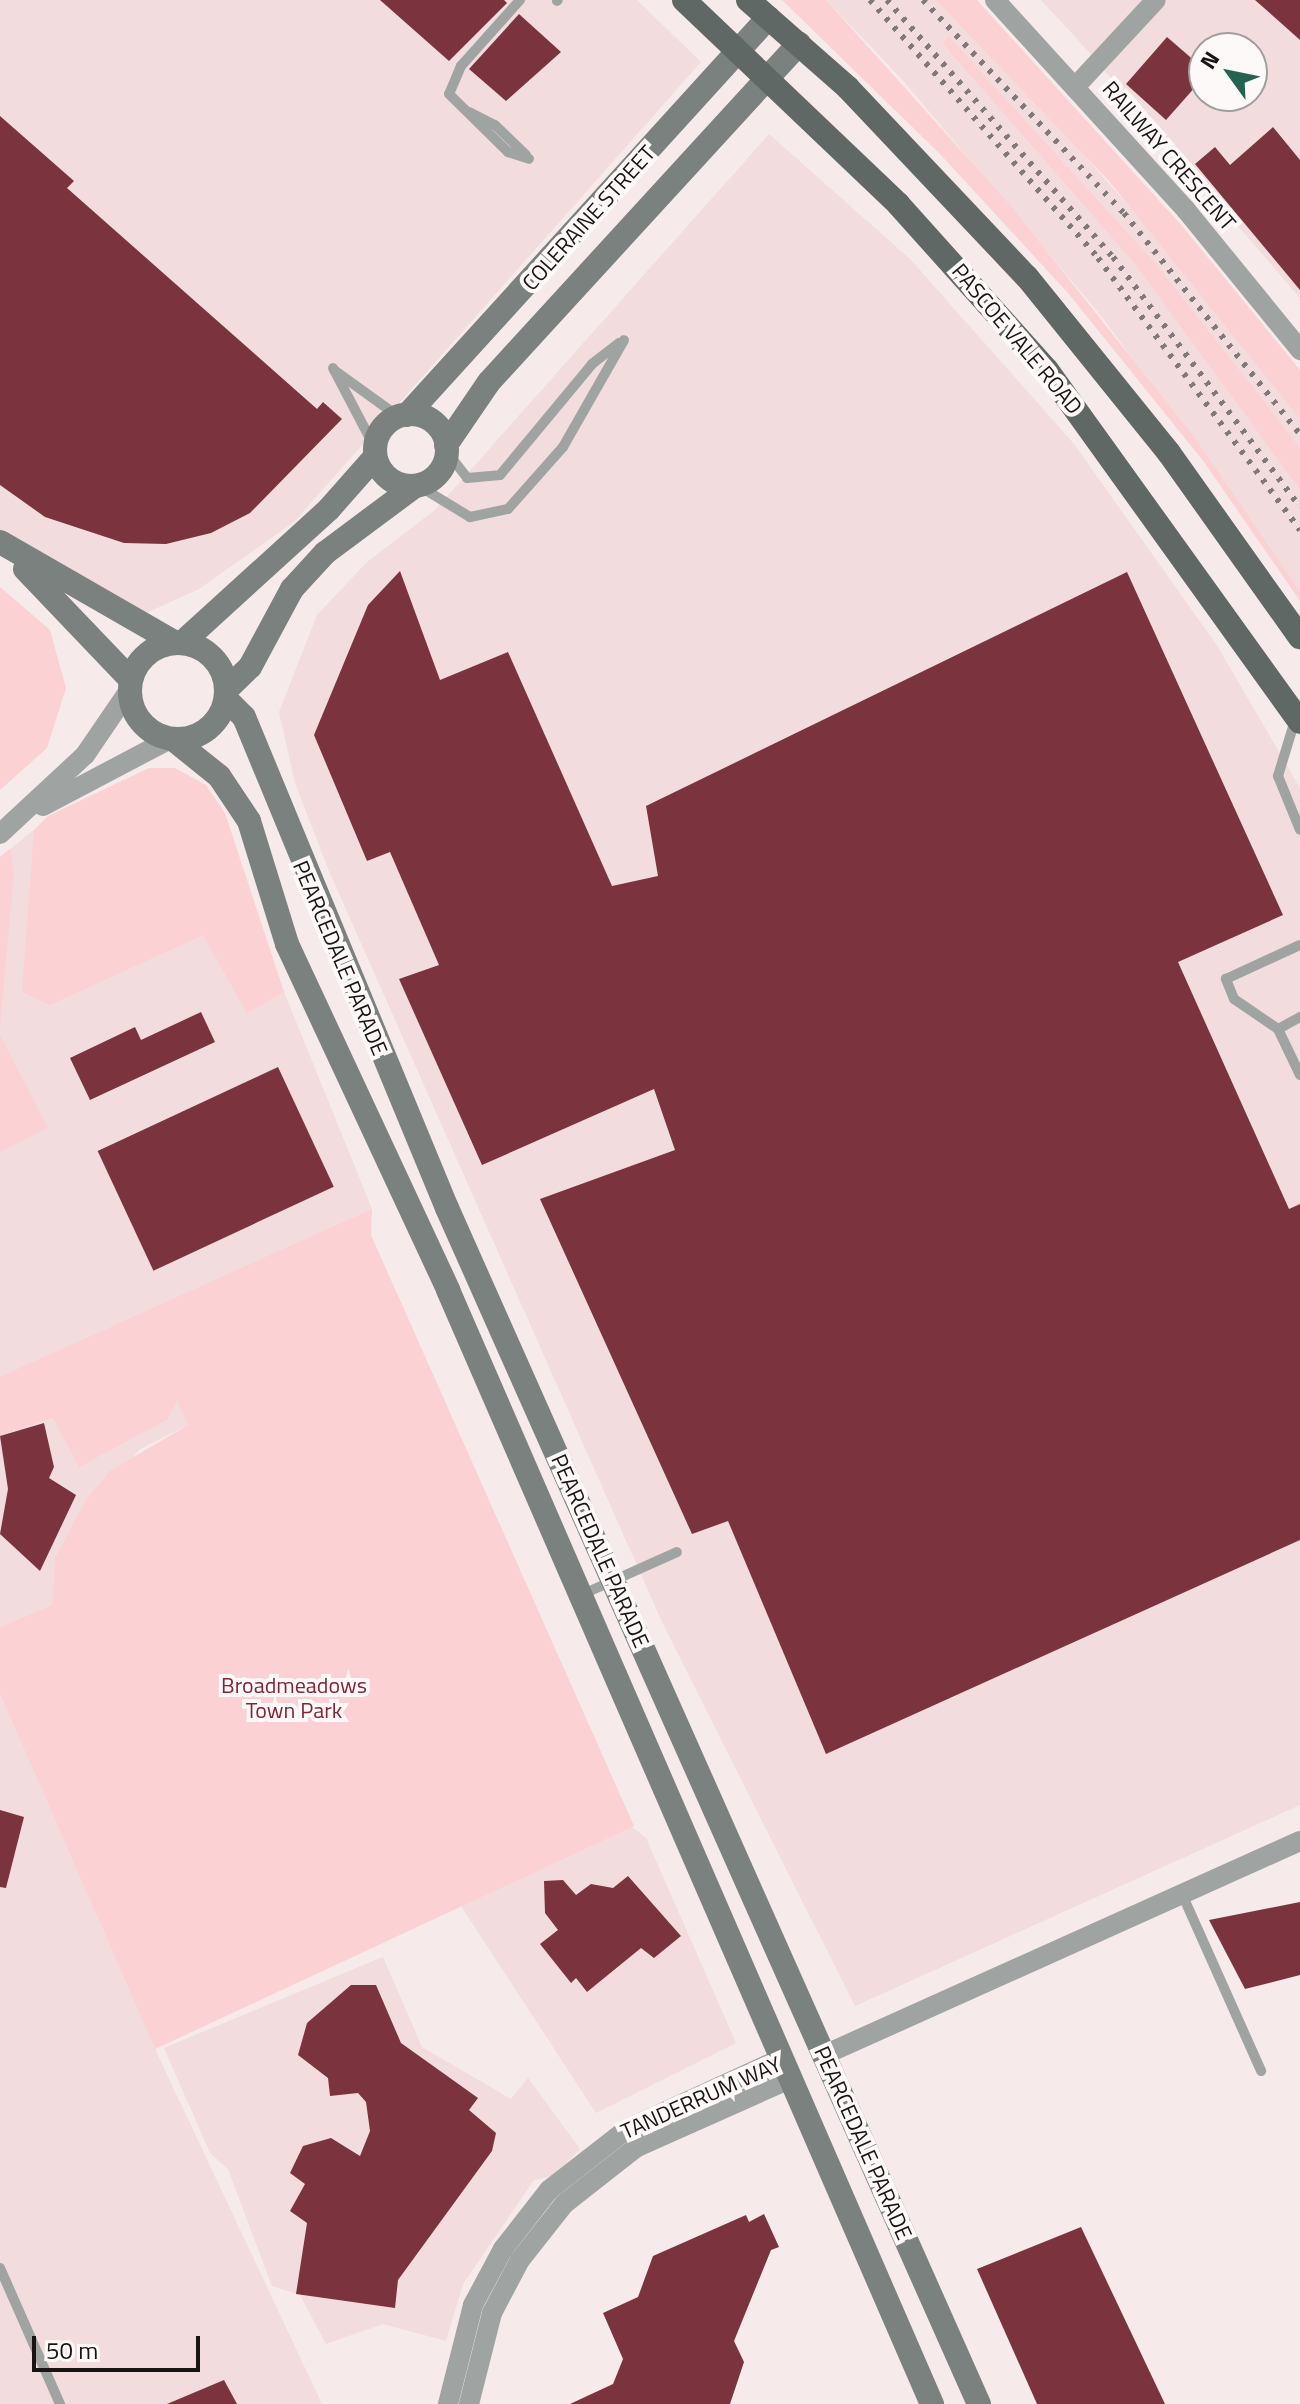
<!DOCTYPE html>
<style>
body{margin:0}
#map{position:relative;width:1300px;height:2404px;overflow:hidden;background:#f6eaea;font-family:"Titillium Web",sans-serif}
div>[style]{position:absolute}
.built>*{inset:0;background:#f2dcdd}
.green>*{inset:0;background:#fbd1d4}
.building>*{inset:0;background:#7b343e;transform-origin:0 0}
.lane>*{height:10px;margin:-5px;padding:0 5px;transform-origin:5px;border-radius:5px;background:#9fa4a2}
.street>*{height:20px;margin:-10px;padding:0 10px;transform-origin:10px;border-radius:10px;background:#9fa4a2}
.secondary>*{height:24px;margin:-12px;padding:0 12px;transform-origin:12px;border-radius:12px;background:#7a817e}
.secondary>.ring{margin:-12px;padding:0;box-sizing:content-box;background:none;border:24px solid #7a817e;border-radius:50%}
.primary>*{height:24px;margin:-12px;padding:0 12px;transform-origin:12px;border-radius:12px;background:#606865}
.rail>*{height:6px;margin-top:-3px;transform-origin:0;background:repeating-linear-gradient(90deg,#817979 0 4px,transparent 0 12px)}
span{translate:-50% -50%;white-space:nowrap;text-align:center;line-height:1.15;-webkit-text-stroke:8px #fef9f9;paint-order:stroke}
.street-label{font-size:22px;color:#191515}
.park-label{font-size:22px;color:#822336}
.north{position:absolute;left:1188px;top:32px;width:80px;height:80px;box-sizing:border-box;background:#fef9f9;border:2px solid #a29e9e;border-radius:50%;rotate:303deg;font-size:22px;font-weight:700;line-height:32px;text-align:center;color:#191515}
.north::after{content:'';display:block;margin:auto;width:28px;height:36px;background:#236351;clip-path:polygon(50% 0,100% 100%,50% 72%,0 100%)}
.scale{position:absolute;left:32px;top:2336px;width:168px;height:36px;box-sizing:border-box;border:4px solid #191515;border-top:0;padding-left:10px;font-size:24px;line-height:28px;white-space:nowrap;color:#191515;-webkit-text-stroke:6px #fef9f9;paint-order:stroke}
</style>
<div id="map">
<div class="built">
<i style="clip-path:polygon(0 0,637px 0,701px 62px,294px 522px,199px 589px,122px 624px,0 548px)"></i>
<i style="clip-path:polygon(826px 0,936px 0,1050px 116px,1190px 276px,1300px 419px,1300px 448px,1158px 266px,947px 36px,942px 43px,1133px 262px,1300px 490px,1300px 592px,1103px 318px,900px 77px)"></i>
<i style="clip-path:polygon(evenodd,1041px 0,1300px 0,1300px 298px,1079px 41px,1041px 0,1204px 48px,1252px 48px,1252px 96px,1204px 96px,1204px 48px)"></i>
<i style="clip-path:polygon(769px 134px,910px 259px,1074px 444px,1218px 647px,1300px 788px,1300px 1805px,855px 2006px,663px 1624px,329px 871px,295px 783px,279px 712px,317px 615px,367px 562px,435px 510px)"></i>
<i style="clip-path:polygon(101px 798px,233px 866px,372px 1209px,144px 1317px,188px 1425px,140px 1449px,71px 1530px,55px 1558px,52px 1605px,0 1627px,0 857px,34px 830px)"></i>
<i style="clip-path:polygon(0 1694px,155px 2049px,322px 2404px,0 2404px)"></i>
<i style="clip-path:polygon(628px 1824px,646px 1838px,736px 2043px,596px 2113px,461px 1906px)"></i>
<i style="clip-path:polygon(383px 1957px,422px 2047px,511px 2099px,528px 2078px,580px 2149px,554px 2176px,534px 2180px,463px 2284px,446px 2341px,383px 2324px,326px 2344px,300px 2295px,272px 2286px,228px 2169px,210px 2153px,164px 2048px)"></i>
</div>
<div class="green">
<i style="clip-path:polygon(782px 0,826px 0,1010px 205px,1195px 438px,1300px 592px,1300px 601px,1204px 462px,1068px 293px,940px 154px)"></i>
<i style="clip-path:polygon(936px 0,977px 0,1183px 227px,1300px 370px,1300px 419px,1109px 181px)"></i>
<i style="clip-path:polygon(948px 36px,1158px 266px,1281px 423px,1300px 448px,1300px 490px,1133px 262px,942px 43px)"></i>
<i style="clip-path:polygon(0 587px,50px 630px,66px 688px,47px 748px,0 790px)"></i>
<i style="clip-path:polygon(149px 768px,175px 768px,206px 785px,225px 813px,284px 992px,247px 1013px,203px 935px,50px 1005px,22px 992px,34px 830px,48px 816px)"></i>
<i style="clip-path:polygon(10px 849px,14px 873px,0 1026px,0 857px)"></i>
<i style="clip-path:polygon(0 1035px,48px 1128px,0 1152px)"></i>
<i style="clip-path:polygon(372px 1209px,371px 1235px,634px 1826px,155px 2049px,0 1694px,0 1627px,52px 1605px,55px 1558px,86px 1500px,110px 1471px,188px 1425px,177px 1400px,168px 1419px,79px 1467px,53px 1418px,0 1435px,0 1377px)"></i>
</div>
<div class="building">
<i style="clip-path:polygon(380px 0,504px 0,507px 3px,449px 61px)"></i>
<i style="clip-path:polygon(1255px 0,1300px 0,1300px 40px)"></i>
<i style="clip-path:polygon(519px 14px,561px 52px,506px 101px,469px 69px)"></i>
<i style="clip-path:polygon(1167px 37px,1204px 69px,1204px 77px,1166px 120px,1126px 84px)"></i>
<i style="clip-path:polygon(0 116px,74px 181px,67px 188px,317px 409px,323px 402px,342px 419px,250px 513px,211px 533px,166px 544px,124px 543px,45px 517px,0 485px)"></i>
<i style="clip-path:polygon(1273px 127px,1300px 160px,1300px 290px,1195px 164px,1215px 147px,1230px 165px)"></i>
<i style="clip-path:polygon(400px 571px,440px 680px,508px 652px,612px 886px,658px 876px,646px 806px,1127px 572px,1283px 915px,1178px 962px,1289px 1209px,1300px 1204px,1300px 1540px,826px 1754px,728px 1521px,692px 1534px,540px 1199px,675px 1150px,654px 1089px,482px 1165px,399px 979px,439px 965px,390px 852px,367px 861px,314px 735px,368px 605px)"></i>
<i style="clip-path:polygon(201px 1012px,215px 1042px,90px 1100px,70px 1058px,135px 1027px,141px 1040px)"></i>
<i style="left:278px;top:1067px;width:132px;height:199px;rotate:65deg"></i>
<i style="clip-path:polygon(44px 1423px,54px 1467px,49px 1478px,76px 1495px,40px 1571px,0 1534px,8px 1489px,0 1436px)"></i>
<i style="clip-path:polygon(0 1810px,24px 1817px,6px 1888px,0 1887px)"></i>
<i style="clip-path:polygon(628px 1876px,681px 1936px,654px 1958px,641px 1948px,587px 1992px,576px 1978px,571px 1983px,540px 1944px,558px 1930px,545px 1913px,544px 1881px,563px 1880px,576px 1895px,591px 1884px,613px 1888px)"></i>
<i style="clip-path:polygon(1300px 1902px,1300px 1975px,1245px 1989px,1209px 1920px)"></i>
<i style="clip-path:polygon(351px 1985px,376px 1985px,401px 2043px,478px 2098px,469px 2110px,496px 2133px,492px 2151px,398px 2280px,395px 2308px,296px 2294px,307px 2223px,290px 2211px,305px 2184px,290px 2173px,303px 2146px,331px 2138px,360px 2156px,370px 2131px,366px 2102px,358px 2093px,330px 2096px,328px 2078px,298px 2055px,307px 2023px)"></i>
<i style="clip-path:polygon(764px 2214px,779px 2247px,771px 2250px,734px 2341px,744px 2362px,730px 2404px,570px 2404px,613px 2384px,623px 2359px,603px 2313px,638px 2297px,653px 2256px,746px 2215px,749px 2222px)"></i>
<i style="clip-path:polygon(1081px 2227px,1165px 2404px,1037px 2404px,977px 2269px)"></i>
<i style="clip-path:polygon(224px 2380px,237px 2404px,167px 2404px)"></i>
</div>
<div class="lane">
<i style="left:520px;top:0;width:89px;rotate:131.8deg"></i>
<i style="left:461px;top:66px;width:30px;rotate:113deg"></i>
<i style="left:449px;top:94px;width:83px;rotate:44.5deg"></i>
<i style="left:508px;top:152px;width:22px;rotate:18deg"></i>
<i style="left:557px;top:1px;width:1px;rotate:-45deg"></i>
<i style="left:469px;top:112px;width:29px;rotate:27deg"></i>
<i style="left:495px;top:125px;width:43px;rotate:44.1deg"></i>
<i style="left:333px;top:368px;width:90px;rotate:62.3deg"></i>
<i style="left:334px;top:370px;width:80px;rotate:35.9deg"></i>
<i style="left:447px;top:452px;width:33px;rotate:52deg"></i>
<i style="left:467px;top:478px;width:33px;rotate:-5deg"></i>
<i style="left:500px;top:475px;width:144px;rotate:-50.3deg"></i>
<i style="left:592px;top:364px;width:34px;rotate:-38deg"></i>
<i style="left:419px;top:486px;width:60px;rotate:31.3deg"></i>
<i style="left:470px;top:517px;width:39px;rotate:-12deg"></i>
<i style="left:508px;top:509px;width:83px;rotate:-48.4deg"></i>
<i style="left:563px;top:447px;width:123px;rotate:-60.3deg"></i>
<i style="left:1296px;top:717px;width:62px;rotate:107deg"></i>
<i style="left:1278px;top:776px;width:58px;rotate:67.8deg"></i>
<i style="left:1300px;top:1017px;width:25px;rotate:151deg"></i>
<i style="left:1278px;top:1029px;width:51px;rotate:64.4deg"></i>
<i style="left:1278px;top:1029px;width:53px;rotate:-145.7deg"></i>
<i style="left:1234px;top:999px;width:22px;rotate:-112deg"></i>
<i style="left:1226px;top:979px;width:81px;rotate:-24.7deg"></i>
<i style="left:581px;top:1595px;width:105px;rotate:-24.1deg"></i>
<i style="left:1182px;top:1894px;width:194px;rotate:65.9deg"></i>
<i style="left:0;top:2268px;width:149px;rotate:66.2deg"></i>
</div>
<div class="street">
<i style="left:995px;top:0;width:284px;rotate:47.7deg"></i>
<i style="left:1186px;top:210px;width:181px;rotate:50.8deg"></i>
<i style="left:1076px;top:86px;width:117px;rotate:-47.1deg"></i>
<i style="left:43px;top:806px;width:144px;rotate:-27.8deg"></i>
<i style="left:0;top:834px;width:116px;rotate:-42.9deg"></i>
<i style="left:85px;top:755px;width:80px;rotate:-55.7deg"></i>
<i style="left:824px;top:2055px;width:522px;rotate:-24.21deg"></i>
<i style="left:448px;top:2404px;width:102px;rotate:-75.8deg"></i>
<i style="left:473px;top:2305px;width:64px;rotate:-61.8deg"></i>
<i style="left:503px;top:2249px;width:75px;rotate:-52.1deg"></i>
<i style="left:549px;top:2190px;width:99px;rotate:-38deg"></i>
<i style="left:627px;top:2129px;width:168px;rotate:-24.6deg"></i>
<i style="left:469px;top:2404px;width:94px;rotate:-75.8deg"></i>
<i style="left:492px;top:2313px;width:60px;rotate:-62.2deg"></i>
<i style="left:520px;top:2260px;width:71px;rotate:-51.8deg"></i>
<i style="left:564px;top:2204px;width:93px;rotate:-38deg"></i>
<i style="left:637px;top:2147px;width:167px;rotate:-24deg"></i>
</div>
<div class="secondary">
<i class="ring" style="left:375px;top:414px;width:48px;height:48px"></i>
<i style="left:407px;top:415px;width:537px;rotate:-47.72deg"></i>
<i style="left:446px;top:445px;width:76px;rotate:-55.7deg"></i>
<i style="left:489px;top:382px;width:459px;rotate:-47.5deg"></i>
<i style="left:0;top:542px;width:201px;rotate:29.9deg"></i>
<i style="left:25px;top:569px;width:153px;rotate:46.3deg"></i>
<i style="left:183px;top:642px;width:197px;rotate:-42.3deg"></i>
<i style="left:329px;top:509px;width:69px;rotate:-48.5deg"></i>
<i class="ring" style="left:130px;top:643px;width:72px;height:72px"></i>
<i style="left:227px;top:689px;width:32px;rotate:-44deg"></i>
<i style="left:250px;top:667px;width:89px;rotate:-61.7deg"></i>
<i style="left:292px;top:589px;width:49px;rotate:-47.5deg"></i>
<i style="left:325px;top:553px;width:112px;rotate:-36.7deg"></i>
<i style="left:226px;top:699px;width:25px;rotate:45deg"></i>
<i style="left:244px;top:717px;width:531px;rotate:67.54deg"></i>
<i style="left:447px;top:1208px;width:1309px;rotate:66.02deg"></i>
<i style="left:174px;top:740px;width:58px;rotate:38.7deg"></i>
<i style="left:219px;top:776px;width:54px;rotate:56.3deg"></i>
<i style="left:249px;top:821px;width:129px;rotate:72.8deg"></i>
<i style="left:287px;top:944px;width:382px;rotate:65deg"></i>
<i style="left:448px;top:1290px;width:1215px;rotate:66.52deg"></i>
</div>
<div class="primary">
<i style="left:684px;top:0;width:296px;rotate:43.6deg"></i>
<i style="left:898px;top:204px;width:223px;rotate:48.1deg"></i>
<i style="left:1047px;top:370px;width:433px;rotate:54.3deg"></i>
<i style="left:748px;top:0;width:133px;rotate:41.3deg"></i>
<i style="left:848px;top:88px;width:260px;rotate:46.6deg"></i>
<i style="left:1027px;top:277px;width:226px;rotate:51.1deg"></i>
<i style="left:1169px;top:453px;width:226px;rotate:54.6deg"></i>
</div>
<div class="rail">
<i style="left:870px;top:0;width:344px;rotate:48.5deg"></i>
<i style="left:1098px;top:258px;width:339px;rotate:53.4deg"></i>
<i style="left:887px;top:0;width:342px;rotate:48.7deg"></i>
<i style="left:1113px;top:257px;width:312px;rotate:53.2deg"></i>
<i style="left:923px;top:0;width:293px;rotate:46.7deg"></i>
<i style="left:1124px;top:213px;width:283px;rotate:51.5deg"></i>
</div>
<div class="street-label">
<span style="left:1169px;top:156px;rotate:49deg">RAILWAY CRESCENT</span>
<span style="left:589px;top:218px;rotate:-48deg">COLERAINE STREET</span>
<span style="left:1017px;top:339px;rotate:50deg">PASCOE VALE ROAD</span>
<span style="left:340px;top:958px;rotate:67deg">PEARCEDALE PARADE</span>
<span style="left:600px;top:1551px;rotate:66deg">PEARCEDALE PARADE</span>
<span style="left:701px;top:2098px;rotate:-24deg">TANDERRUM WAY</span>
<span style="left:863px;top:2143px;rotate:66deg">PEARCEDALE PARADE</span>
</div>
<div class="park-label">
<span style="left:294px;top:1698px">Broadmeadows<br>Town Park</span>
</div>
<div class="north">N</div>
<div class="scale">50 m</div>
</div>
